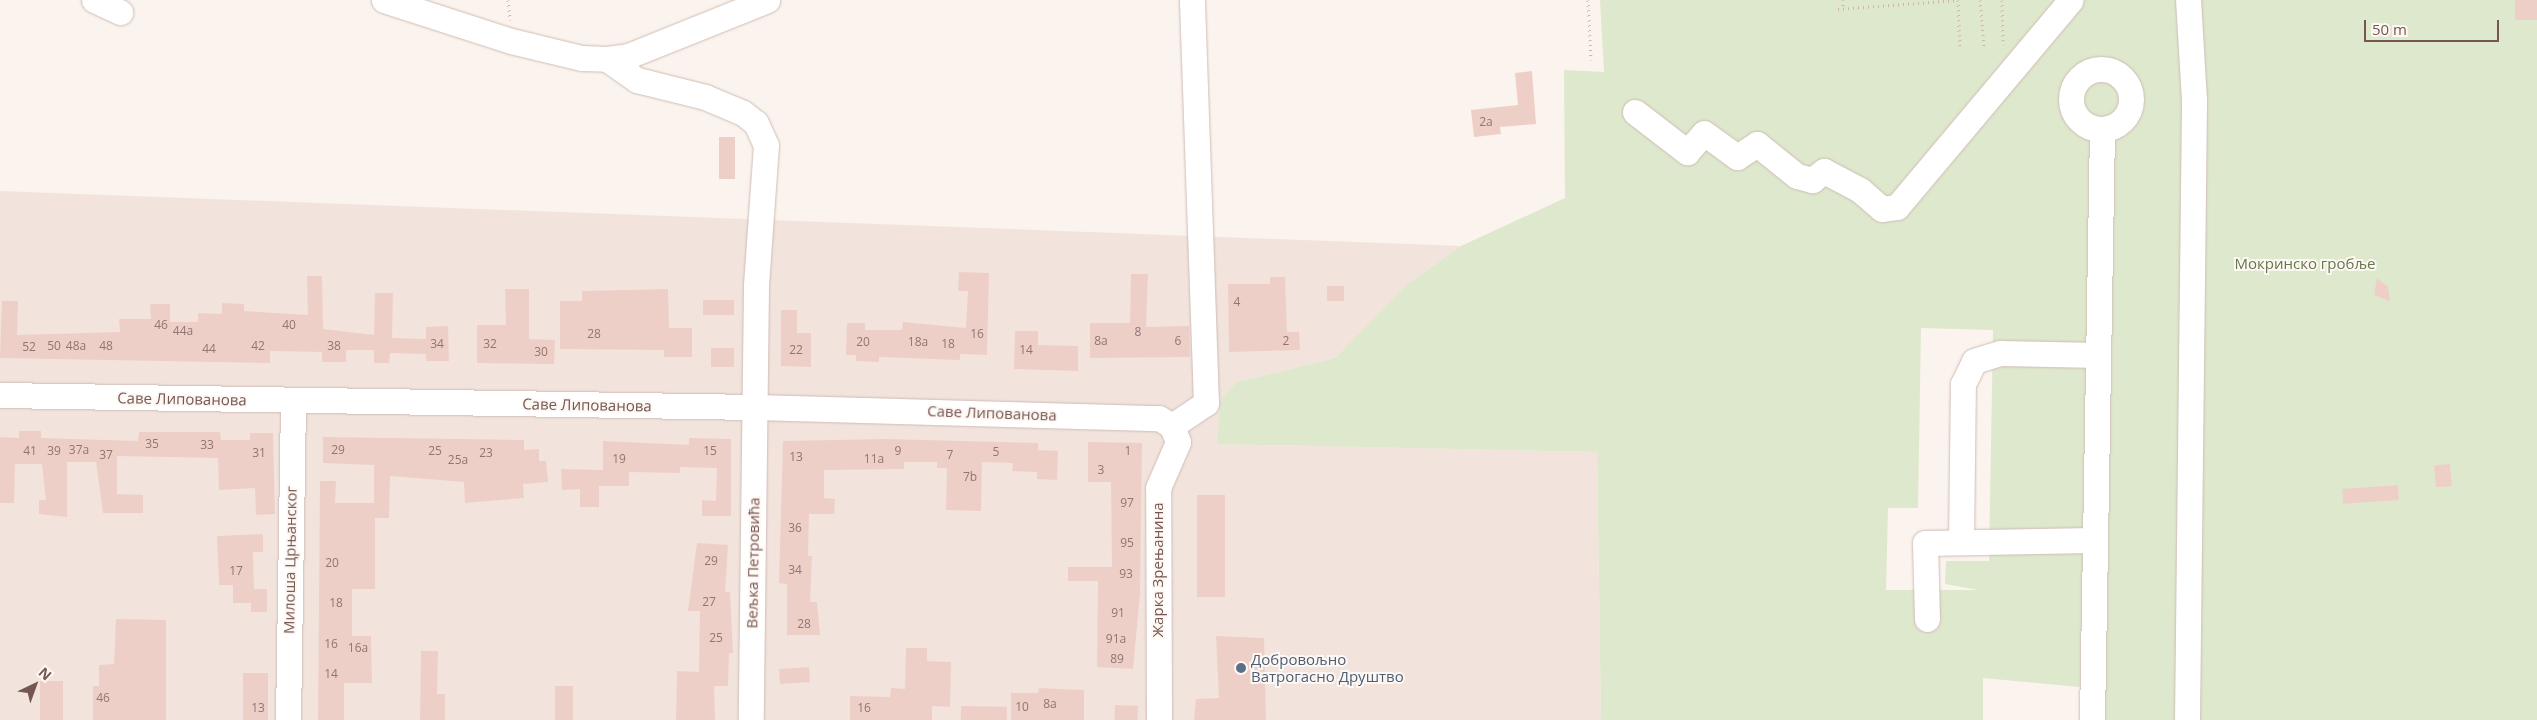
<!DOCTYPE html>
<meta charset="utf-8">
<style>
body{margin:0}
#map{position:relative;width:2537px;height:720px;overflow:hidden;background:#fbf3ed;font-family:"Open Sans",sans-serif}
div>[style]{position:absolute}
.residential>*{inset:0;background:#f2e4dc}
.green>*{inset:0;background:#dee8cc}
.building>*{inset:0;background:#eecfc8;transform-origin:0 0}
.path>*{height:3px;margin-top:-1.5px;transform-origin:0;background:repeating-linear-gradient(90deg,#d4b1aa 0 1px,transparent 0 5px)}
.roads{filter:drop-shadow(0 0 1px #cfbcb6) drop-shadow(0 0 1px #cfbcb6)}
.minor>*{height:25px;margin:-12.5px;padding:0 12.5px;transform-origin:12.5px;border-radius:12.5px;background:#fff}
.minor>.ring{margin:-12.5px;padding:0;box-sizing:content-box;background:none;border:25px solid #fff;border-radius:50%}
.dots>*{width:14px;height:14px;translate:-50% -50%;box-sizing:border-box;border:2px solid #fef8f4;border-radius:50%}
span{translate:-50% -50%;white-space:nowrap;text-align:center;line-height:1.15;-webkit-text-stroke:4px #fef8f4;paint-order:stroke}
.number-label{font-size:12px;color:#93746f}
.number-label span{-webkit-text-stroke-width:0}
.park-label{font-size:15px;color:#63794b}
.street-label{font-size:15px;color:#755651}
.service-label{font-size:15px;color:#4e5e75}
.left{translate:0 -50%;text-align:left}
.north{position:absolute;left:10px;top:660px;width:50px;height:50px;-webkit-text-stroke:4px #fef8f4;paint-order:stroke;rotate:42deg;font-size:14px;font-weight:700;line-height:20px;text-align:center;color:#755651}
.north::after{content:'';display:block;margin:auto;width:18px;height:22px;background:#755651;clip-path:polygon(50% 0,100% 100%,50% 72%,0 100%)}
.scale{position:absolute;left:2364px;top:20px;width:135px;height:22px;box-sizing:border-box;border:2px solid #755651;border-top:0;padding-left:6px;font-size:15px;line-height:18px;white-space:nowrap;color:#755651;-webkit-text-stroke:4px #fef8f4;paint-order:stroke}
</style>
<div id="map">
<div class="residential">
<i style="clip-path:polygon(0 191px,1461px 246px,1406px 285px,1335px 358px,1237px 382px,1217px 444px,1597px 452px,1601px 720px,0 720px)"></i>
</div>
<div class="green">
<i style="clip-path:polygon(evenodd,1600px 0,2537px 0,2537px 720px,2103px 720px,2100px 689px,1983px 678px,1983px 720px,1601px 720px,1597px 452px,1217px 444px,1221px 399px,1237px 382px,1335px 358px,1406px 285px,1461px 246px,1565px 198px,1564px 70px,1604px 72px,1600px 0,1921px 328px,1993px 330px,1989px 561px,1946px 561px,1945px 584px,1979px 590px,1886px 590px,1888px 508px,1918px 508px,1921px 328px)"></i>
</div>
<div class="building">
<i style="left:2515px;top:0;width:22px;height:20px"></i>
<i style="clip-path:polygon(1532px 71px,1536px 124px,1500px 127px,1501px 134px,1474px 137px,1471px 110px,1518px 105px,1515px 73px)"></i>
<i style="left:719px;top:137px;width:16px;height:42px"></i>
<i style="clip-path:polygon(959px 272px,989px 273px,987px 355px,960px 354px,960px 360px,879px 357px,879px 362px,856px 361px,856px 355px,846px 355px,847px 323px,865px 323px,865px 330px,902px 330px,903px 322px,966px 328px,968px 291px,958px 291px)"></i>
<i style="clip-path:polygon(1131px 274px,1148px 274px,1146px 327px,1189px 326px,1190px 357px,1090px 358px,1090px 323px,1130px 323px)"></i>
<i style="clip-path:polygon(307px 276px,322px 276px,323px 329px,374px 335px,375px 293px,393px 293px,392px 338px,426px 339px,426px 327px,448px 326px,449px 361px,426px 361px,426px 354px,390px 353px,389px 363px,374px 363px,374px 350px,346px 350px,346px 362px,322px 362px,322px 352px,270px 351px,270px 363px,0 358px,2px 301px,18px 301px,17px 335px,120px 332px,119px 319px,151px 319px,150px 304px,170px 304px,170px 322px,198px 322px,198px 313px,222px 314px,222px 303px,244px 304px,244px 311px,308px 315px)"></i>
<i style="clip-path:polygon(1270px 277px,1285px 277px,1287px 332px,1299px 332px,1300px 350px,1229px 352px,1228px 284px,1270px 284px)"></i>
<i style="clip-path:polygon(2377px 278px,2388px 287px,2390px 301px,2374px 295px)"></i>
<i style="left:1327px;top:286px;width:17px;height:15px"></i>
<i style="clip-path:polygon(505px 289px,529px 289px,529px 339px,555px 340px,554px 364px,477px 363px,477px 325px,506px 325px)"></i>
<i style="clip-path:polygon(668px 289px,669px 328px,692px 328px,692px 357px,664px 357px,664px 350px,560px 349px,560px 301px,582px 301px,582px 291px)"></i>
<i style="left:703px;top:300px;width:31px;height:15px"></i>
<i style="clip-path:polygon(781px 310px,797px 310px,797px 333px,811px 333px,811px 367px,781px 366px)"></i>
<i style="clip-path:polygon(1015px 331px,1038px 331px,1038px 345px,1078px 346px,1078px 371px,1014px 369px)"></i>
<i style="left:711px;top:348px;width:23px;height:19px"></i>
<i style="clip-path:polygon(19px 431px,41px 431px,41px 438px,138px 441px,139px 432px,220px 432px,221px 440px,250px 440px,250px 433px,273px 433px,275px 514px,256px 515px,255px 488px,219px 490px,218px 458px,117px 456px,117px 494px,143px 495px,143px 513px,103px 513px,96px 462px,67px 462px,67px 517px,39px 514px,39px 500px,46px 500px,42px 464px,15px 464px,14px 503px,0 503px,0 437px,19px 438px)"></i>
<i style="clip-path:polygon(323px 437px,524px 440px,524px 450px,539px 449px,539px 461px,546px 461px,548px 482px,523px 484px,524px 498px,465px 503px,464px 482px,390px 476px,389px 518px,375px 518px,375px 589px,352px 589px,352px 636px,371px 636px,372px 683px,344px 683px,344px 720px,318px 720px,320px 481px,336px 481px,335px 503px,374px 503px,374px 465px,323px 463px)"></i>
<i style="clip-path:polygon(689px 438px,731px 439px,731px 516px,702px 516px,702px 500px,716px 501px,717px 468px,680px 467px,680px 473px,629px 472px,629px 486px,599px 486px,599px 507px,580px 507px,580px 489px,562px 490px,561px 469px,603px 470px,603px 441px,689px 445px)"></i>
<i style="clip-path:polygon(886px 439px,1038px 443px,1038px 450px,1058px 451px,1057px 480px,1037px 479px,1037px 472px,1012px 471px,1013px 463px,982px 462px,981px 511px,946px 510px,947px 468px,937px 468px,937px 462px,904px 462px,904px 469px,824px 470px,824px 498px,835px 499px,834px 514px,809px 514px,808px 556px,812px 556px,810px 602px,817px 602px,820px 635px,787px 635px,787px 584px,779px 583px,783px 441px)"></i>
<i style="clip-path:polygon(1088px 442px,1142px 443px,1140px 594px,1133px 669px,1097px 667px,1098px 581px,1068px 581px,1068px 567px,1112px 567px,1111px 482px,1088px 482px)"></i>
<i style="left:2450px;top:464px;width:22px;height:16px;rotate:85deg"></i>
<i style="left:2398px;top:485px;width:15px;height:56px;rotate:86deg"></i>
<i style="left:1197px;top:495px;width:28px;height:102px"></i>
<i style="clip-path:polygon(263px 534px,263px 552px,253px 552px,254px 589px,267px 589px,267px 612px,251px 612px,251px 603px,233px 603px,233px 585px,219px 585px,217px 536px)"></i>
<i style="clip-path:polygon(697px 543px,728px 545px,725px 592px,730px 592px,733px 653px,729px 653px,728px 686px,714px 686px,715px 720px,676px 720px,677px 671px,699px 672px,700px 611px,688px 611px)"></i>
<i style="clip-path:polygon(116px 619px,166px 620px,166px 720px,93px 720px,93px 686px,99px 686px,99px 665px,114px 664px)"></i>
<i style="clip-path:polygon(1216px 636px,1264px 638px,1266px 720px,1194px 720px,1196px 699px,1219px 698px)"></i>
<i style="clip-path:polygon(906px 648px,927px 648px,927px 661px,951px 662px,950px 707px,932px 706px,932px 720px,850px 720px,850px 696px,890px 697px,891px 688px,905px 689px)"></i>
<i style="clip-path:polygon(421px 651px,438px 651px,437px 694px,445px 694px,445px 720px,420px 720px)"></i>
<i style="left:809px;top:667px;width:15px;height:30px;rotate:86deg"></i>
<i style="left:243px;top:673px;width:25px;height:47px"></i>
<i style="left:40px;top:681px;width:23px;height:39px"></i>
<i style="left:555px;top:686px;width:18px;height:34px"></i>
<i style="clip-path:polygon(1039px 688px,1084px 690px,1084px 720px,1011px 720px,1011px 693px,1038px 693px)"></i>
<i style="left:1115px;top:705px;width:23px;height:15px;rotate:2deg"></i>
<i style="left:961px;top:706px;width:46px;height:14px;rotate:1deg"></i>
</div>
<div class="path">
<i style="left:508px;top:0;width:20px;rotate:84deg"></i>
<i style="left:1588px;top:0;width:60px;rotate:87.1deg"></i>
<i style="left:1843px;top:0;width:9px;rotate:90deg"></i>
<i style="left:1958px;top:0;width:49px;rotate:87.7deg"></i>
<i style="left:1980px;top:0;width:46px;rotate:85deg"></i>
<i style="left:2002px;top:0;width:45px;rotate:88.7deg"></i>
<i style="left:1838px;top:9px;width:120px;rotate:-4.3deg"></i>
</div>
<div class="roads">
<div class="minor">
<i style="left:94px;top:0;width:29px;rotate:25deg"></i>
<i style="left:384px;top:0;width:133px;rotate:17.9deg"></i>
<i style="left:511px;top:41px;width:73px;rotate:13.5deg"></i>
<i style="left:582px;top:58px;width:25px;rotate:2deg"></i>
<i style="left:607px;top:59px;width:21px;rotate:-8deg"></i>
<i style="left:628px;top:56px;width:150px;rotate:-21.9deg"></i>
<i style="left:607px;top:59px;width:37px;rotate:35deg"></i>
<i style="left:637px;top:80px;width:70px;rotate:14deg"></i>
<i style="left:705px;top:97px;width:41px;rotate:22.8deg"></i>
<i style="left:743px;top:113px;width:16px;rotate:38deg"></i>
<i style="left:756px;top:123px;width:24px;rotate:66deg"></i>
<i style="left:766px;top:145px;width:141px;rotate:94.1deg"></i>
<i style="left:756px;top:286px;width:434px;rotate:90.7deg"></i>
<i class="ring" style="left:2071px;top:69px;width:35px;height:35px"></i>
<i style="left:1635px;top:112px;width:66px;rotate:37.6deg"></i>
<i style="left:1687px;top:152px;width:25px;rotate:-48deg"></i>
<i style="left:1704px;top:133px;width:41px;rotate:36deg"></i>
<i style="left:1737px;top:157px;width:24px;rotate:-33deg"></i>
<i style="left:1757px;top:144px;width:51px;rotate:38.7deg"></i>
<i style="left:1797px;top:176px;width:16px;rotate:15deg"></i>
<i style="left:1812px;top:180px;width:15px;rotate:-37deg"></i>
<i style="left:1824px;top:171px;width:41px;rotate:27.8deg"></i>
<i style="left:1860px;top:190px;width:29px;rotate:41deg"></i>
<i style="left:1882px;top:209px;width:15px;rotate:-8deg"></i>
<i style="left:1897px;top:207px;width:270px;rotate:-50deg"></i>
<i style="left:0;top:395px;width:755px;rotate:0.91deg"></i>
<i style="left:755px;top:407px;width:404px;rotate:1.6deg"></i>
<i style="left:1159px;top:418px;width:15px;rotate:32deg"></i>
<i style="left:1172px;top:426px;width:41px;rotate:-34.1deg"></i>
<i style="left:1206px;top:403px;width:403px;rotate:-92deg"></i>
<i style="left:1961px;top:542px;width:158px;rotate:-89.3deg"></i>
<i style="left:1963px;top:384px;width:25px;rotate:-64deg"></i>
<i style="left:1974px;top:361px;width:28px;rotate:-17deg"></i>
<i style="left:2001px;top:353px;width:97px;rotate:1.2deg"></i>
<i style="left:1927px;top:619px;width:76px;rotate:-91.5deg"></i>
<i style="left:1925px;top:543px;width:169px;rotate:-1deg"></i>
<i style="left:288px;top:720px;width:319px;rotate:-89.1deg"></i>
<i style="left:1159px;top:720px;width:232px;rotate:-90.2deg"></i>
<i style="left:1158px;top:488px;width:50px;rotate:-66.5deg"></i>
<i style="left:1178px;top:442px;width:17px;rotate:-111deg"></i>
<i style="left:2092px;top:720px;width:591px;rotate:-89.03deg"></i>
<i style="left:2187px;top:720px;width:620px;rotate:-89.35deg"></i>
<i style="left:2194px;top:100px;width:100px;rotate:-93.4deg"></i>
</div>
</div>
<div class="dots">
<i style="left:1241px;top:668px;background:#5c6f8a"></i>
</div>
<div class="number-label">
<span style="left:1486px;top:122px">2a</span>
<span style="left:1237px;top:302px">4</span>
<span style="left:161px;top:325px">46</span>
<span style="left:289px;top:325px">40</span>
<span style="left:183px;top:331px">44a</span>
<span style="left:1138px;top:332px">8</span>
<span style="left:594px;top:334px">28</span>
<span style="left:977px;top:334px">16</span>
<span style="left:1101px;top:341px">8a</span>
<span style="left:1178px;top:341px">6</span>
<span style="left:1286px;top:341px">2</span>
<span style="left:863px;top:342px">20</span>
<span style="left:918px;top:342px">18a</span>
<span style="left:437px;top:344px">34</span>
<span style="left:490px;top:344px">32</span>
<span style="left:948px;top:344px">18</span>
<span style="left:54px;top:346px">50</span>
<span style="left:76px;top:346px">48a</span>
<span style="left:106px;top:346px">48</span>
<span style="left:258px;top:346px">42</span>
<span style="left:334px;top:346px">38</span>
<span style="left:29px;top:347px">52</span>
<span style="left:209px;top:349px">44</span>
<span style="left:796px;top:350px">22</span>
<span style="left:1026px;top:350px">14</span>
<span style="left:541px;top:352px">30</span>
<span style="left:152px;top:444px">35</span>
<span style="left:207px;top:445px">33</span>
<span style="left:79px;top:450px">37a</span>
<span style="left:338px;top:450px">29</span>
<span style="left:30px;top:451px">41</span>
<span style="left:54px;top:451px">39</span>
<span style="left:435px;top:451px">25</span>
<span style="left:710px;top:451px">15</span>
<span style="left:898px;top:451px">9</span>
<span style="left:1128px;top:451px">1</span>
<span style="left:996px;top:452px">5</span>
<span style="left:259px;top:453px">31</span>
<span style="left:486px;top:453px">23</span>
<span style="left:106px;top:455px">37</span>
<span style="left:950px;top:455px">7</span>
<span style="left:796px;top:457px">13</span>
<span style="left:619px;top:459px">19</span>
<span style="left:874px;top:459px">11a</span>
<span style="left:458px;top:460px">25a</span>
<span style="left:1101px;top:470px">3</span>
<span style="left:970px;top:477px">7b</span>
<span style="left:1127px;top:503px">97</span>
<span style="left:795px;top:528px">36</span>
<span style="left:1127px;top:543px">95</span>
<span style="left:711px;top:561px">29</span>
<span style="left:332px;top:563px">20</span>
<span style="left:795px;top:570px">34</span>
<span style="left:236px;top:571px">17</span>
<span style="left:1126px;top:574px">93</span>
<span style="left:709px;top:602px">27</span>
<span style="left:336px;top:603px">18</span>
<span style="left:1118px;top:613px">91</span>
<span style="left:804px;top:624px">28</span>
<span style="left:716px;top:638px">25</span>
<span style="left:1116px;top:639px">91a</span>
<span style="left:331px;top:644px">16</span>
<span style="left:358px;top:648px">16a</span>
<span style="left:1117px;top:659px">89</span>
<span style="left:331px;top:674px">14</span>
<span style="left:103px;top:698px">46</span>
<span style="left:1050px;top:704px">8a</span>
<span style="left:1022px;top:707px">10</span>
<span style="left:258px;top:708px">13</span>
<span style="left:864px;top:708px">16</span>
</div>
<div class="park-label">
<span style="left:2305px;top:264px">Мокринско гробље</span>
</div>
<div class="street-label">
<span style="left:182px;top:399px;rotate:1deg">Саве Липованова</span>
<span style="left:587px;top:405px;rotate:1deg">Саве Липованова</span>
<span style="left:992px;top:413px;rotate:2deg">Саве Липованова</span>
<span style="left:290px;top:560px;rotate:-89deg">Милоша Црњанског</span>
<span style="left:753px;top:563px;rotate:-89deg">Вељка Петровића</span>
<span style="left:1158px;top:570px;rotate:-90deg">Жарка Зрењанина</span>
</div>
<div class="service-label">
<span class="left" style="left:1251px;top:668px">Добровољно<br>Ватрогасно Друштво</span>
</div>
<div class="north">N</div>
<div class="scale">50 m</div>
</div>
